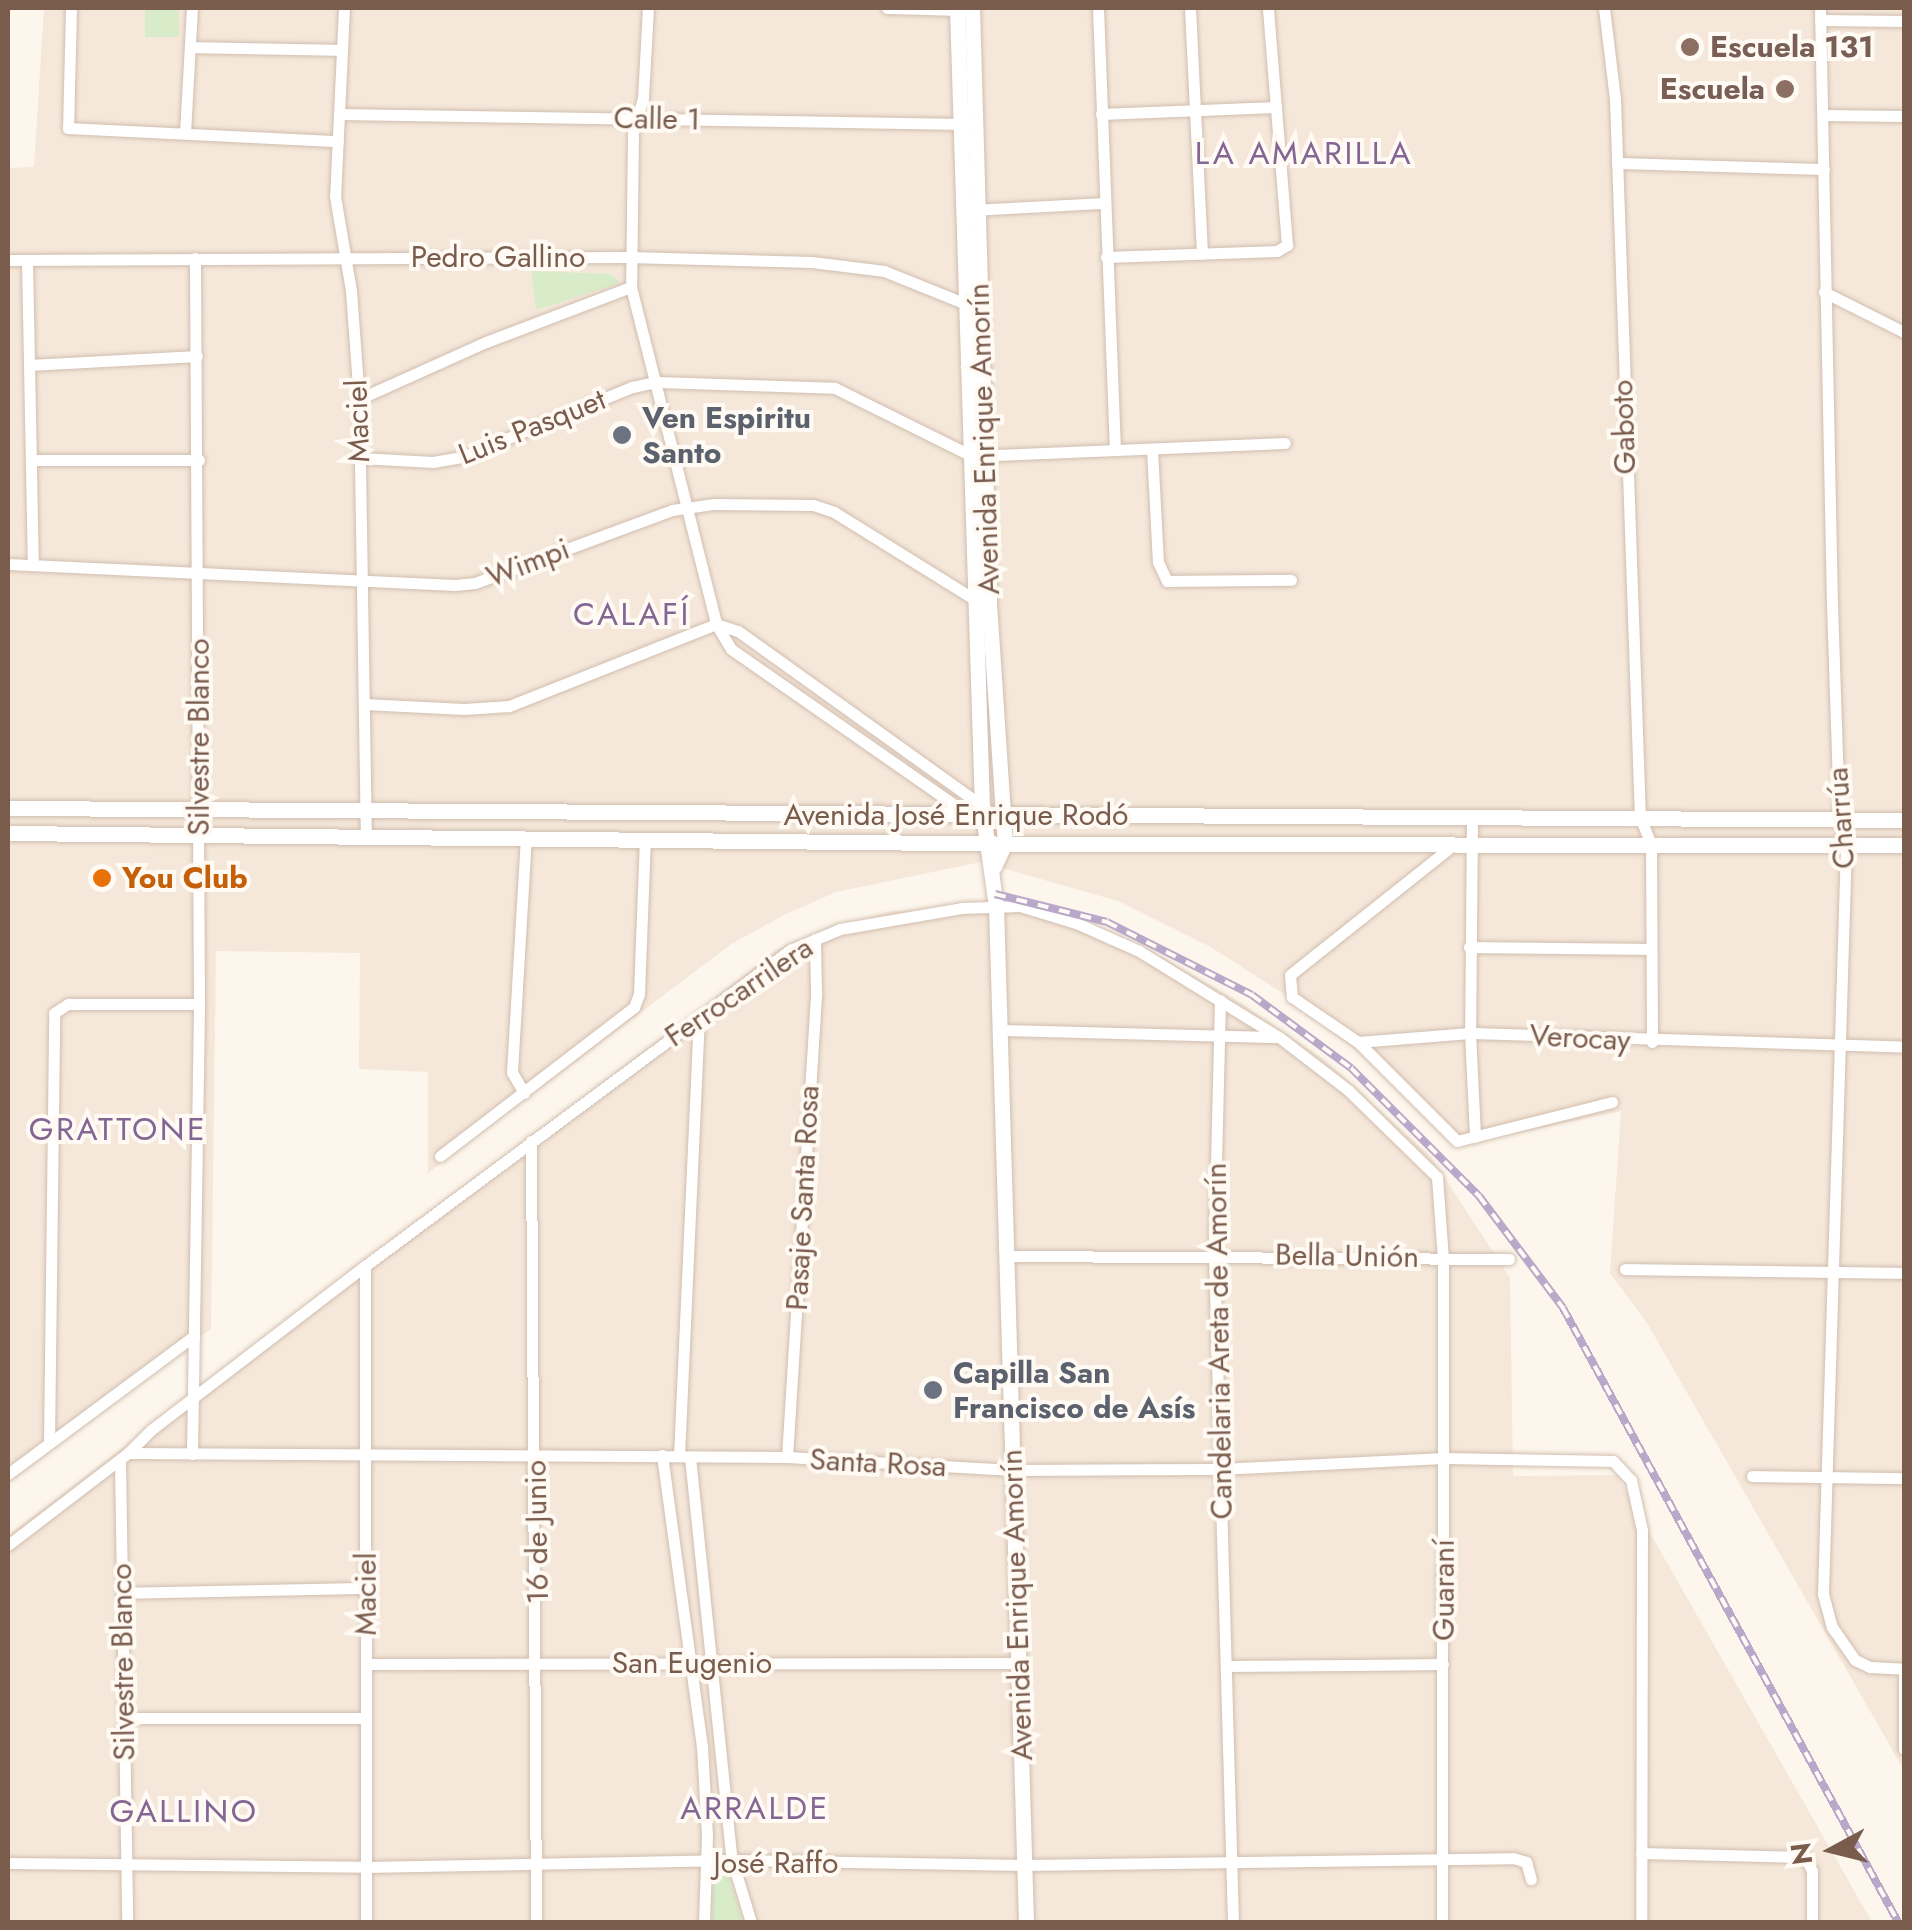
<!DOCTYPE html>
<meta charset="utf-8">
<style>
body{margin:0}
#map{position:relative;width:1912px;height:1930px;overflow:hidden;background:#fdf6ec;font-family:Jost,sans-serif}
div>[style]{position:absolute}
.residential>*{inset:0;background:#f5e8da}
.green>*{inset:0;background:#d8ecc9;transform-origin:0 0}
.roads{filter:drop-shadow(0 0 2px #d1beb0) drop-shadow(0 0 2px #d1beb0)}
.street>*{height:11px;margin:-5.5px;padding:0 5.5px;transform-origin:5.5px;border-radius:5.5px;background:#fff}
.secondary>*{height:15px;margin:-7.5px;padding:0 7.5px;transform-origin:7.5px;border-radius:7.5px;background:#fff}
.rail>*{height:8px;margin-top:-4px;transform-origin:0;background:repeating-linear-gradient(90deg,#fffaf3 0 11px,#b9a8c9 0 22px);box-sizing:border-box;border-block:2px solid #b9a8c9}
.dots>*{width:28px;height:28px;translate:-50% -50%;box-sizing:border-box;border:5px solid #fffaf3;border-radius:50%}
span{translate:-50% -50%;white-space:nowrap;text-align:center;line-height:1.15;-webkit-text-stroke:8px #fffaf3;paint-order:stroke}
.education-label{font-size:30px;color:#785e54;font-weight:700}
.left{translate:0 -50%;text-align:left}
.right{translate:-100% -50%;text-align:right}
.street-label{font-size:30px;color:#7a5c4d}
.worship-label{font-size:30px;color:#5b616d;font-weight:700}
.food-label{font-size:30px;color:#c56008;font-weight:700}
.neighbourhood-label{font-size:32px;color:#846695;letter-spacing:2.5px}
.frame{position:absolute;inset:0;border:10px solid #7a5c4d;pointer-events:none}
.north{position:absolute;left:1782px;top:1800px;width:100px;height:100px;-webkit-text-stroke:8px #fffaf3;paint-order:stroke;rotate:263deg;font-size:28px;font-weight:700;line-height:40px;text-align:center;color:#7a5c4d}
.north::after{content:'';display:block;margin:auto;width:35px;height:45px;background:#7a5c4d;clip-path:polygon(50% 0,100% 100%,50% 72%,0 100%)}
</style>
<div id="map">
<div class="residential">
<i style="clip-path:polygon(44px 8px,1904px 8px,1904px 1770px,1647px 1323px,1610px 1273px,1621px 1111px,1457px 1146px,1357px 1051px,1281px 992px,1209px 946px,1118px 901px,981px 862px,836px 892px,784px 915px,730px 945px,428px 1173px,428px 1072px,359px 1069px,360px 953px,216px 951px,211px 1329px,8px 1483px,8px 168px,34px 167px)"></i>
<i style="clip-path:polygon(1046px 909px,1148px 949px,1241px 1003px,1325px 1060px,1431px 1157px,1510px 1278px,1513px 1476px,1617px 1475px,1872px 1922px,8px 1922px,8px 1535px,778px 949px,891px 911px)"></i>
</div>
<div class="green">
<i style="left:145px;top:8px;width:34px;height:29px"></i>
<i style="clip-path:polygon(531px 271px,611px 274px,620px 283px,536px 310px)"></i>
<i style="clip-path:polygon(714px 1871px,727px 1872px,743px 1922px,712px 1922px)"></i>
</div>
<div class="roads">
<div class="street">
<i style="left:71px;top:8px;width:120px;rotate:91.4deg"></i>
<i style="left:68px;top:128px;width:270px;rotate:2.8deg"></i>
<i style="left:344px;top:8px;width:188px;rotate:92.7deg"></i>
<i style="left:335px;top:196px;width:96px;rotate:80.4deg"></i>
<i style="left:351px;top:291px;width:108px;rotate:85.8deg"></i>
<i style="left:359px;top:399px;width:436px;rotate:89.1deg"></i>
<i style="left:648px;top:8px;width:90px;rotate:93.2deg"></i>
<i style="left:643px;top:98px;width:37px;rotate:106deg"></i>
<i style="left:633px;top:134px;width:153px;rotate:90.7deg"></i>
<i style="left:631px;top:287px;width:348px;rotate:75.8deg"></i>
<i style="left:716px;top:624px;width:29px;rotate:59deg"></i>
<i style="left:731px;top:649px;width:294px;rotate:34.9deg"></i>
<i style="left:887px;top:8px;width:76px;rotate:1.5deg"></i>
<i style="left:1098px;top:8px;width:442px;rotate:87.8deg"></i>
<i style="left:1190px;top:8px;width:246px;rotate:87.2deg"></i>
<i style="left:1604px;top:8px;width:92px;rotate:83.1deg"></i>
<i style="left:1615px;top:99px;width:718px;rotate:88.01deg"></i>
<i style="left:1640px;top:817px;width:29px;rotate:68deg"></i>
<i style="left:1651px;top:844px;width:198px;rotate:89.7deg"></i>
<i style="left:1820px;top:8px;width:596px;rotate:88.85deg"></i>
<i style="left:1832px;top:604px;width:215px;rotate:88.1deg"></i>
<i style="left:1839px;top:819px;width:27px;rotate:75deg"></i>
<i style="left:1846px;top:845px;width:749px;rotate:91.76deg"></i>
<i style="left:1823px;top:1594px;width:34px;rotate:75deg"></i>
<i style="left:1832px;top:1627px;width:40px;rotate:55.1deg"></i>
<i style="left:1855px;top:1660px;width:17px;rotate:25deg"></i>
<i style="left:1870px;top:1667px;width:34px;rotate:3deg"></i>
<i style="left:1820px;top:20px;width:84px;rotate:0.7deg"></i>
<i style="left:190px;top:47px;width:152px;rotate:1.1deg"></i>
<i style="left:339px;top:114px;width:627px;rotate:0.91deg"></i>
<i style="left:1101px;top:114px;width:175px;rotate:-2.3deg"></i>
<i style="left:1823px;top:115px;width:81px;rotate:0.7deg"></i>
<i style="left:185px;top:133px;width:125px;rotate:-86.8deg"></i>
<i style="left:1617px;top:163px;width:207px;rotate:1.7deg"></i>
<i style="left:973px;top:210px;width:131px;rotate:-3.1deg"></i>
<i style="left:1106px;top:257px;width:171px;rotate:-2deg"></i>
<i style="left:1277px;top:251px;width:12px;rotate:-31deg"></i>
<i style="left:1287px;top:245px;width:238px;rotate:-94.6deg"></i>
<i style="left:8px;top:260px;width:621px;rotate:-0.28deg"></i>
<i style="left:629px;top:257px;width:183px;rotate:1.6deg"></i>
<i style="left:812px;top:262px;width:73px;rotate:7.1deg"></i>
<i style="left:884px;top:271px;width:94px;rotate:21.9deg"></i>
<i style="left:27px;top:260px;width:304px;rotate:88.9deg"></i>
<i style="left:1824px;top:292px;width:89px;rotate:26.6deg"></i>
<i style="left:30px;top:365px;width:167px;rotate:-3.1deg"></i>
<i style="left:359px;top:399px;width:139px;rotate:-24.2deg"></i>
<i style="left:486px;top:342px;width:155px;rotate:-20.8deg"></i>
<i style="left:1152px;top:449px;width:113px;rotate:87deg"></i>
<i style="left:1158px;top:562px;width:21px;rotate:65deg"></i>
<i style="left:1167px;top:581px;width:124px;rotate:-0.5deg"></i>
<i style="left:360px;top:458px;width:73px;rotate:3.1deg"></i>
<i style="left:433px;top:462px;width:29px;rotate:-10deg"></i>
<i style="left:462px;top:457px;width:184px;rotate:-22.4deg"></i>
<i style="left:632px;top:387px;width:25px;rotate:-12deg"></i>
<i style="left:656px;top:382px;width:179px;rotate:1.9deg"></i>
<i style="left:835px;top:388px;width:153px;rotate:26.4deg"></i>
<i style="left:972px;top:456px;width:313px;rotate:-2.4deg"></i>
<i style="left:33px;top:460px;width:166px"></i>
<i style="left:8px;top:564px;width:447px;rotate:2.7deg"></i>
<i style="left:455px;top:585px;width:20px;rotate:-6deg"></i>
<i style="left:475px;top:583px;width:210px;rotate:-20.3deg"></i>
<i style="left:672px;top:510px;width:41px;rotate:-8.3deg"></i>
<i style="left:713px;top:504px;width:100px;rotate:0.6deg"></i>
<i style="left:813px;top:505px;width:22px;rotate:18deg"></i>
<i style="left:834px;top:512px;width:172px;rotate:31.9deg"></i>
<i style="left:716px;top:624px;width:23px;rotate:18deg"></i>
<i style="left:738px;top:631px;width:304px;rotate:35.6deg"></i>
<i style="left:364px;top:704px;width:100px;rotate:2.9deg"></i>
<i style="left:464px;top:709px;width:45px;rotate:-3.8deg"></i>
<i style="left:509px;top:706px;width:223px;rotate:-21.6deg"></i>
<i style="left:1472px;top:818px;width:215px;rotate:90.5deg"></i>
<i style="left:1470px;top:1033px;width:104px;rotate:87.2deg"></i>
<i style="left:1452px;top:846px;width:207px;rotate:141.5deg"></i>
<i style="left:1290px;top:975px;width:22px;rotate:85deg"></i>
<i style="left:1292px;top:997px;width:80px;rotate:34.3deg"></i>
<i style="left:1358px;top:1042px;width:112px;rotate:-4.6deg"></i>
<i style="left:1470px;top:1033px;width:434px;rotate:1.8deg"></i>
<i style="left:1469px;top:947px;width:182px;rotate:0.6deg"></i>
<i style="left:1220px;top:1000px;width:254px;rotate:91.4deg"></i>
<i style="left:1214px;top:1254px;width:668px;rotate:88.37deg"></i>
<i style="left:1000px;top:1030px;width:275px;rotate:1.5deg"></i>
<i style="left:1358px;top:1042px;width:140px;rotate:45deg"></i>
<i style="left:1457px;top:1141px;width:160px;rotate:-14.1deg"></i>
<i style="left:524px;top:1093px;width:24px;rotate:-120deg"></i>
<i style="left:512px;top:1072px;width:234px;rotate:-86.6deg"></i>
<i style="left:531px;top:1141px;width:781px;rotate:89.63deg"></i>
<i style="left:440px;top:1156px;width:245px;rotate:-37.5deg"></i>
<i style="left:634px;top:1007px;width:14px;rotate:-69deg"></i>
<i style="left:639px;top:994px;width:154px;rotate:-87.8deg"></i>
<i style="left:1006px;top:1256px;width:503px;rotate:0.34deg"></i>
<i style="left:365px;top:1266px;width:656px;rotate:89.91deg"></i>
<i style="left:1625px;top:1269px;width:279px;rotate:0.8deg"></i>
<i style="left:49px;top:1443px;width:430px;rotate:-89.3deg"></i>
<i style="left:54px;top:1013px;width:17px;rotate:-33deg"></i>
<i style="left:68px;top:1004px;width:131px"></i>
<i style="left:128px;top:1453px;width:33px;rotate:-45deg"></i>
<i style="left:151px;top:1430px;width:270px;rotate:-37.5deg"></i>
<i style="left:365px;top:1266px;width:530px;rotate:-36.63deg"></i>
<i style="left:790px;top:950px;width:54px;rotate:-22.8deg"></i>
<i style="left:840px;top:929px;width:123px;rotate:-9.8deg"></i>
<i style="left:961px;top:908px;width:59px;rotate:-1.9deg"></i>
<i style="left:1020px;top:906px;width:59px;rotate:16.9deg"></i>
<i style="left:1076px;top:923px;width:69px;rotate:24deg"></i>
<i style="left:1139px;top:951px;width:164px;rotate:31.6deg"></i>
<i style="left:1279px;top:1037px;width:87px;rotate:37.5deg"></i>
<i style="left:1348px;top:1090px;width:124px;rotate:44.3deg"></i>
<i style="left:1437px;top:1177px;width:81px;rotate:85.8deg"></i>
<i style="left:1443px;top:1258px;width:664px;rotate:90.09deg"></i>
<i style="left:192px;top:1454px;width:450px;rotate:-89.1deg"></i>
<i style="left:199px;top:1004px;width:746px;rotate:-90.31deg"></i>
<i style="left:662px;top:1455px;width:294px;rotate:82.2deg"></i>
<i style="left:702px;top:1746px;width:90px;rotate:86.8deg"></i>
<i style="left:707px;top:1836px;width:86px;rotate:92deg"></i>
<i style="left:679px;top:1456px;width:440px;rotate:-87.4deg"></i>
<i style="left:690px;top:1457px;width:405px;rotate:84.1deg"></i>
<i style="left:732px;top:1860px;width:65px;rotate:73deg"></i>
<i style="left:787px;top:1457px;width:466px;rotate:-86.4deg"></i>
<i style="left:816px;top:992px;width:53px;rotate:-91.1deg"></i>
<i style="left:120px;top:1461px;width:461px;rotate:89.1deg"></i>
<i style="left:8px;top:1474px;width:232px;rotate:-36.6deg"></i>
<i style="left:1752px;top:1476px;width:152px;rotate:0.8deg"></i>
<i style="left:8px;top:1545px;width:151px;rotate:-37.5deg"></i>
<i style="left:128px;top:1453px;width:659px;rotate:0.35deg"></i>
<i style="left:787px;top:1457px;width:226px;rotate:3.3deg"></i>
<i style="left:1013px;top:1470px;width:206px;rotate:-0.3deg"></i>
<i style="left:1219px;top:1469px;width:225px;rotate:-2.8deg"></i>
<i style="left:1444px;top:1458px;width:169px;rotate:1deg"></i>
<i style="left:1613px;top:1461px;width:26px;rotate:47deg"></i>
<i style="left:1631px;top:1480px;width:51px;rotate:77.6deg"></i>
<i style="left:1642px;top:1530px;width:392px;rotate:90.1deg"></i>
<i style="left:122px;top:1593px;width:244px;rotate:-1.2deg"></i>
<i style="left:366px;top:1664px;width:652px;rotate:-0.09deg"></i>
<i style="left:1226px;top:1666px;width:217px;rotate:-0.5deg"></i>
<i style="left:1904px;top:1669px;width:80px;rotate:90deg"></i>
<i style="left:124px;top:1718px;width:242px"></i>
<i style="left:1641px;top:1853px;width:164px;rotate:1.4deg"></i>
<i style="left:1805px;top:1857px;width:16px;rotate:63deg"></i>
<i style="left:1812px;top:1871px;width:51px;rotate:90deg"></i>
<i style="left:8px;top:1863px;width:357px;rotate:0.6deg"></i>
<i style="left:365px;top:1867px;width:367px;rotate:-1.1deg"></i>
<i style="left:732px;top:1860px;width:292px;rotate:1deg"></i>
<i style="left:1024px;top:1865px;width:489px;rotate:-0.8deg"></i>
<i style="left:1513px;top:1858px;width:14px;rotate:17deg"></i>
<i style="left:1526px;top:1862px;width:18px;rotate:74deg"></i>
</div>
<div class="secondary">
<i style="left:957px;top:8px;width:799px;rotate:88.21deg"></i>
<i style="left:982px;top:807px;width:100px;rotate:82deg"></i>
<i style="left:996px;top:906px;width:1016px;rotate:88.31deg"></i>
<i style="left:972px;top:8px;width:595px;rotate:88.36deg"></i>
<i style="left:989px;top:603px;width:241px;rotate:86.2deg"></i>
<i style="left:1005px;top:843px;width:26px;rotate:115deg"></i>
<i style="left:8px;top:808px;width:1896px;rotate:0.36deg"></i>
<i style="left:8px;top:833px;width:1032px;rotate:0.61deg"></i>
<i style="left:1040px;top:844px;width:864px;rotate:0.07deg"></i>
</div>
</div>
<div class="rail">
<i style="left:995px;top:894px;width:115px;rotate:14deg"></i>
<i style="left:1107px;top:922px;width:162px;rotate:26.7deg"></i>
<i style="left:1252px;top:995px;width:123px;rotate:36.4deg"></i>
<i style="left:1351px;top:1068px;width:181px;rotate:45deg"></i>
<i style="left:1479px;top:1196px;width:140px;rotate:53.1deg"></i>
<i style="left:1563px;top:1308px;width:699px;rotate:61.38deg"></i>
</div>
<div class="dots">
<i style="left:1690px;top:47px;background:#8d6e63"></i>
<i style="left:1785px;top:89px;background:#8d6e63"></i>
<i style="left:622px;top:435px;background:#6b7280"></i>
<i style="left:102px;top:878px;background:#e8710a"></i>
<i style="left:933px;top:1390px;background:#6b7280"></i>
</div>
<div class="education-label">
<span class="left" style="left:1710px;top:47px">Escuela 131</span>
<span class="right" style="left:1765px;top:89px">Escuela</span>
</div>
<div class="street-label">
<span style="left:657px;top:119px;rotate:1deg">Calle 1</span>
<span style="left:498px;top:257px">Pedro Gallino</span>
<span style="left:358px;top:421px;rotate:-92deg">Maciel</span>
<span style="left:532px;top:427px;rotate:-22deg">Luis Pasquet</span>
<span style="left:1624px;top:427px;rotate:-92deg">Gaboto</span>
<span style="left:984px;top:439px;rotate:-92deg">Avenida Enrique Amorín</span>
<span style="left:528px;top:563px;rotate:-21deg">Wimpi</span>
<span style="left:199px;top:737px;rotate:-90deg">Silvestre Blanco</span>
<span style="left:956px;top:815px">Avenida José Enrique Rodó</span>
<span style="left:1841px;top:818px;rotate:-94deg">Charrúa</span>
<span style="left:739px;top:992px;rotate:-34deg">Ferrocarrilera</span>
<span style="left:1580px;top:1038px;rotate:3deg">Verocay</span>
<span style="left:803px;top:1198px;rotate:-87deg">Pasaje Santa Rosa</span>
<span style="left:1347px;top:1256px;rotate:1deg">Bella Unión</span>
<span style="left:1219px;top:1341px;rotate:-91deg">Candelaria Areta de Amorín</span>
<span style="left:878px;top:1463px;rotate:3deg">Santa Rosa</span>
<span style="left:537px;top:1532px;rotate:-91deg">16 de Junio</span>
<span style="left:1444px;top:1590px;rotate:-90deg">Guaraní</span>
<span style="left:366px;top:1594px;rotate:-90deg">Maciel</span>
<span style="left:1017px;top:1605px;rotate:-92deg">Avenida Enrique Amorín</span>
<span style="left:123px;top:1662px;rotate:-91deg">Silvestre Blanco</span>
<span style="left:692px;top:1663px">San Eugenio</span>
<span style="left:776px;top:1863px">José Raffo</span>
</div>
<div class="worship-label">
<span class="left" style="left:642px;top:435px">Ven Espiritu<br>Santo</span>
<span class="left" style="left:953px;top:1390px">Capilla San<br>Francisco de Asís</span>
</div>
<div class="food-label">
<span class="left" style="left:122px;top:878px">You Club</span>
</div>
<div class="neighbourhood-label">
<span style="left:1304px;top:153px">LA AMARILLA</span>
<span style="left:632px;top:614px">CALAFÍ</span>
<span style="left:118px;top:1129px">GRATTONE</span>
<span style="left:755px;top:1808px">ARRALDE</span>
<span style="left:184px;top:1811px">GALLINO</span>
</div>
<div class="frame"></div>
<div class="north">N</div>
</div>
